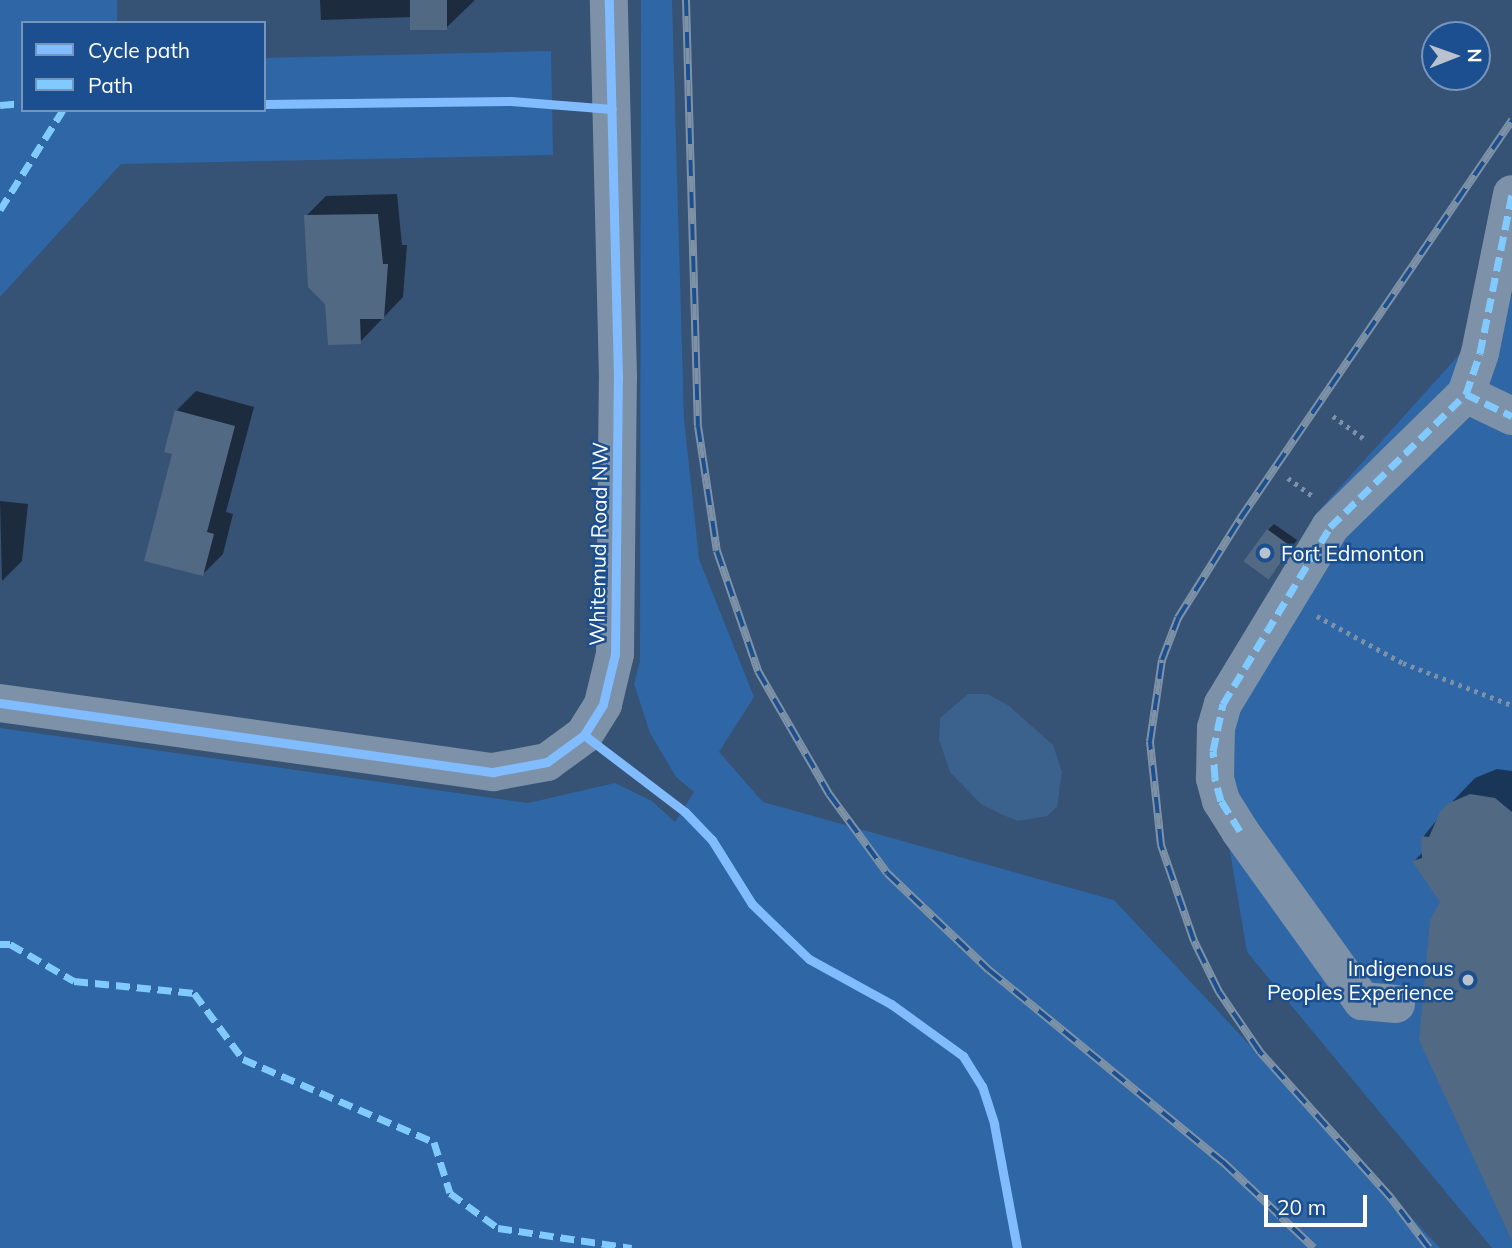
<!DOCTYPE html>
<style>
body{margin:0}
#map{position:relative;width:1512px;height:1248px;overflow:hidden;background:#365274;font-family:Mulish,sans-serif}
div>[style]{position:absolute}
.green>*{inset:0;background:#2f66a5}
.water>*{inset:0;background:#3b618d}
.shadow>*{inset:0;background:#0007}
.building>*{inset:0;background:#526984;transform-origin:0 0}
.path>*{height:4.5px;margin-top:-2.25px;transform-origin:0;background:repeating-linear-gradient(90deg,#7d92a8 0 3.5px,transparent 0 8.5px)}
.minor>*{height:38px;margin:-19px;padding:0 19px;transform-origin:19px;border-radius:19px;background:#7d92a8}
.rail>*{height:8px;margin-top:-4px;transform-origin:0;background:repeating-linear-gradient(90deg,#1b4f8f 0 16px,#7e92a7 0 32px);box-sizing:border-box;border-block:2px solid #7e92a7}
.quiet>*{height:7px;margin-top:-3.5px;transform-origin:0;background:repeating-linear-gradient(90deg,#80caff 0 14px,transparent 0 21px)}
.cycleway>*{height:9px;margin:-4.5px;padding:0 4.5px;transform-origin:4.5px;border-radius:4.5px;background:#80bcff}
.dots>*{width:19px;height:19px;translate:-50% -50%;box-sizing:border-box;border:4px solid #1b4f8f;border-radius:50%}
span{translate:-50% -50%;white-space:nowrap;text-align:center;line-height:1.15;-webkit-text-stroke:5px #1b4f8f;paint-order:stroke}
.street-label{font-size:21px;color:#fff}
.poi-label{font-size:21px;color:#fff}
.left{translate:0 -50%;text-align:left}
.right{translate:-100% -50%;text-align:right}
.legend{position:absolute;left:21px;top:21px;width:245px;height:91px;box-sizing:border-box;background:#1b4f8f;border:2px solid #7695bc;margin:0;padding:9px 12px;list-style:none;font-size:21px;color:#fff}
.legend li{display:flex;align-items:center;gap:14px;height:35px}
.legend b{width:35px;border:2px solid #7695bc}
.north{position:absolute;left:1421px;top:21px;width:70px;height:70px;box-sizing:border-box;background:#1b4f8f;border:2px solid #7695bc;border-radius:50%;rotate:89deg;font-size:19px;font-weight:700;line-height:28px;text-align:center;color:#fff}
.north::after{content:'';display:block;margin:auto;width:24px;height:32px;background:#b9c2ce;clip-path:polygon(50% 0,100% 100%,50% 72%,0 100%)}
.scale{position:absolute;left:1264px;top:1195px;width:103px;height:32px;box-sizing:border-box;border:4px solid #fff;border-top:0;padding-left:9px;font-size:21px;line-height:24px;white-space:nowrap;color:#fff;-webkit-text-stroke:5px #1b4f8f;paint-order:stroke}
</style>
<div id="map">
<div class="green">
<i style="clip-path:polygon(0 0,117px 0,117px 23px,23px 23px,23px 110px,264px 110px,264px 58px,551px 51px,553px 155px,121px 164px,0 297px)"></i>
<i style="clip-path:polygon(641px 0,672px 0,684px 419px,699px 559px,754px 697px,719px 752px,763px 802px,1114px 900px,1440px 1248px,0 1248px,0 728px,528px 803px,615px 783px,652px 801px,675px 822px,694px 792px,676px 777px,650px 733px,634px 684px,640px 661px)"></i>
<i style="clip-path:polygon(1512px 296px,1512px 1248px,1492px 1248px,1247px 952px,1228px 840px,1229px 743px,1314px 516px)"></i>
</div>
<div class="water">
<i style="clip-path:polygon(968px 694px,987px 694px,1008px 705px,1053px 745px,1062px 772px,1057px 807px,1047px 816px,1018px 821px,1003px 815px,981px 804px,950px 772px,939px 740px,940px 718px)"></i>
</div>
<div class="shadow">
<i style="clip-path:polygon(320px 0,474px 0,474px 1px,447px 27px,412px 17px,321px 20px)"></i>
<i style="clip-path:polygon(397px 194px,402px 245px,407px 245px,403px 297px,360px 342px,326px 304px,306px 216px,326px 196px)"></i>
<i style="clip-path:polygon(196px 391px,254px 407px,226px 512px,233px 514px,223px 554px,203px 574px,174px 453px,176px 411px)"></i>
<i style="clip-path:polygon(0 501px,28px 504px,22px 561px,2px 581px)"></i>
<i style="clip-path:polygon(1274px 524px,1297px 540px,1275px 571px,1268px 530px)"></i>
<i style="clip-path:polygon(1497px 769px,1512px 771px,1512px 1225px,1442px 902px,1414px 861px,1423px 852px,1423px 837px,1449px 805px,1475px 778px)"></i>
</div>
<div class="building">
<i style="left:410px;top:0;width:37px;height:30px"></i>
<i style="clip-path:polygon(378px 214px,383px 264px,388px 264px,384px 319px,360px 319px,361px 344px,328px 345px,325px 304px,308px 287px,304px 215px)"></i>
<i style="clip-path:polygon(175px 410px,235px 426px,207px 532px,214px 534px,203px 576px,144px 561px,172px 454px,164px 452px)"></i>
<i style="left:1267px;top:529px;width:31px;height:40px;rotate:36deg"></i>
<i style="clip-path:polygon(1470px 794px,1495px 798px,1512px 812px,1512px 1241px,1419px 1040px,1430px 920px,1440px 902px,1412px 861px,1422px 858px,1421px 836px,1429px 837px,1440px 812px,1447px 804px)"></i>
</div>
<div class="path">
<i style="left:1333px;top:416px;width:42px;rotate:36.3deg"></i>
<i style="left:1288px;top:478px;width:31px;rotate:36deg"></i>
<i style="left:1317px;top:616px;width:98px;rotate:28.7deg"></i>
<i style="left:1403px;top:663px;width:117px;rotate:21.1deg"></i>
</div>
<div class="minor">
<i style="left:1466px;top:394px;width:51px;rotate:25.6deg"></i>
<i style="left:0;top:703px;width:498px;rotate:8deg"></i>
<i style="left:493px;top:772px;width:55px;rotate:-10.5deg"></i>
<i style="left:547px;top:762px;width:46px;rotate:-36.1deg"></i>
<i style="left:584px;top:735px;width:36px;rotate:-58deg"></i>
<i style="left:603px;top:704px;width:51px;rotate:-76.5deg"></i>
<i style="left:615px;top:654px;width:276px;rotate:-89.4deg"></i>
<i style="left:618px;top:378px;width:378px;rotate:-91.4deg"></i>
<i style="left:1396px;top:1004px;width:34px;rotate:-175deg"></i>
<i style="left:1362px;top:1001px;width:209px;rotate:-125.7deg"></i>
<i style="left:1240px;top:831px;width:36px;rotate:-122deg"></i>
<i style="left:1221px;top:801px;width:24px;rotate:-105deg"></i>
<i style="left:1215px;top:778px;width:50px;rotate:-88.9deg"></i>
<i style="left:1216px;top:728px;width:25px;rotate:-74deg"></i>
<i style="left:1223px;top:704px;width:207px;rotate:-58.8deg"></i>
<i style="left:1330px;top:527px;width:190px;rotate:-44.4deg"></i>
<i style="left:1466px;top:394px;width:43px;rotate:-71.1deg"></i>
<i style="left:1480px;top:353px;width:162px;rotate:-78.6deg"></i>
</div>
<div class="rail">
<i style="left:686px;top:0;width:426px;rotate:88.4deg"></i>
<i style="left:698px;top:426px;width:126px;rotate:81.4deg"></i>
<i style="left:717px;top:551px;width:127px;rotate:71.1deg"></i>
<i style="left:758px;top:671px;width:142px;rotate:60deg"></i>
<i style="left:829px;top:794px;width:98px;rotate:53.7deg"></i>
<i style="left:887px;top:873px;width:141px;rotate:43.6deg"></i>
<i style="left:989px;top:970px;width:303px;rotate:39.4deg"></i>
<i style="left:1223px;top:1162px;width:125px;rotate:43.4deg"></i>
<i style="left:1429px;top:1248px;width:63px;rotate:-127.2deg"></i>
<i style="left:1391px;top:1198px;width:196px;rotate:-131.9deg"></i>
<i style="left:1260px;top:1052px;width:73px;rotate:-124.3deg"></i>
<i style="left:1219px;top:992px;width:57px;rotate:-116.1deg"></i>
<i style="left:1194px;top:941px;width:102px;rotate:-109deg"></i>
<i style="left:1161px;top:845px;width:104px;rotate:-96.1deg"></i>
<i style="left:1150px;top:742px;width:83px;rotate:-81.7deg"></i>
<i style="left:1162px;top:660px;width:45px;rotate:-69.1deg"></i>
<i style="left:1178px;top:618px;width:117px;rotate:-57.9deg"></i>
<i style="left:1240px;top:519px;width:483px;rotate:-55.7deg"></i>
</div>
<div class="quiet">
<i style="left:0;top:105px;width:23px;rotate:-5deg"></i>
<i style="left:0;top:210px;width:118px;rotate:-57.8deg"></i>
<i style="left:1466px;top:394px;width:51px;rotate:25.6deg"></i>
<i style="left:1240px;top:831px;width:36px;rotate:-122deg"></i>
<i style="left:1221px;top:801px;width:24px;rotate:-105deg"></i>
<i style="left:1215px;top:778px;width:27px;rotate:-94deg"></i>
<i style="left:1213px;top:751px;width:48px;rotate:-78deg"></i>
<i style="left:1223px;top:704px;width:207px;rotate:-58.8deg"></i>
<i style="left:1330px;top:527px;width:190px;rotate:-44.4deg"></i>
<i style="left:1466px;top:394px;width:43px;rotate:-71.1deg"></i>
<i style="left:1480px;top:353px;width:162px;rotate:-78.6deg"></i>
<i style="left:0;top:944px;width:10px"></i>
<i style="left:10px;top:944px;width:74px;rotate:30deg"></i>
<i style="left:74px;top:981px;width:121px;rotate:5.7deg"></i>
<i style="left:194px;top:993px;width:82px;rotate:53.4deg"></i>
<i style="left:243px;top:1059px;width:208px;rotate:23.5deg"></i>
<i style="left:434px;top:1142px;width:53px;rotate:72.6deg"></i>
<i style="left:450px;top:1193px;width:59px;rotate:36.1deg"></i>
<i style="left:498px;top:1228px;width:135px;rotate:8.5deg"></i>
</div>
<div class="cycleway">
<i style="left:264px;top:104px;width:247px;rotate:-0.7deg"></i>
<i style="left:511px;top:101px;width:101px;rotate:4.5deg"></i>
<i style="left:0;top:703px;width:498px;rotate:8deg"></i>
<i style="left:493px;top:772px;width:55px;rotate:-10.5deg"></i>
<i style="left:547px;top:762px;width:46px;rotate:-36.1deg"></i>
<i style="left:584px;top:735px;width:36px;rotate:-58deg"></i>
<i style="left:603px;top:704px;width:51px;rotate:-76.5deg"></i>
<i style="left:615px;top:654px;width:276px;rotate:-89.4deg"></i>
<i style="left:618px;top:378px;width:378px;rotate:-91.4deg"></i>
<i style="left:584px;top:735px;width:127px;rotate:37.3deg"></i>
<i style="left:685px;top:812px;width:39px;rotate:46deg"></i>
<i style="left:712px;top:840px;width:75px;rotate:58deg"></i>
<i style="left:752px;top:904px;width:79px;rotate:44deg"></i>
<i style="left:809px;top:959px;width:94px;rotate:28.8deg"></i>
<i style="left:891px;top:1004px;width:89px;rotate:35.8deg"></i>
<i style="left:963px;top:1056px;width:36px;rotate:58deg"></i>
<i style="left:982px;top:1086px;width:40px;rotate:72deg"></i>
<i style="left:994px;top:1124px;width:126px;rotate:79.5deg"></i>
</div>
<div class="dots">
<i style="left:1265px;top:553px;background:#b9c2ce"></i>
<i style="left:1468px;top:980px;background:#b9c2ce"></i>
</div>
<div class="street-label">
<span style="left:598px;top:544px;rotate:-89deg">Whitemud Road NW</span>
</div>
<div class="poi-label">
<span class="left" style="left:1281px;top:553px">Fort Edmonton</span>
<span class="right" style="left:1454px;top:980px">Indigenous<br>Peoples Experience</span>
</div>
<ul class="legend">
<li><b style="height:9px;background:#80bcff"></b>Cycle path</li>
<li><b style="height:9px;background:#80caff"></b>Path</li>
</ul>
<div class="north">N</div>
<div class="scale">20 m</div>
</div>
